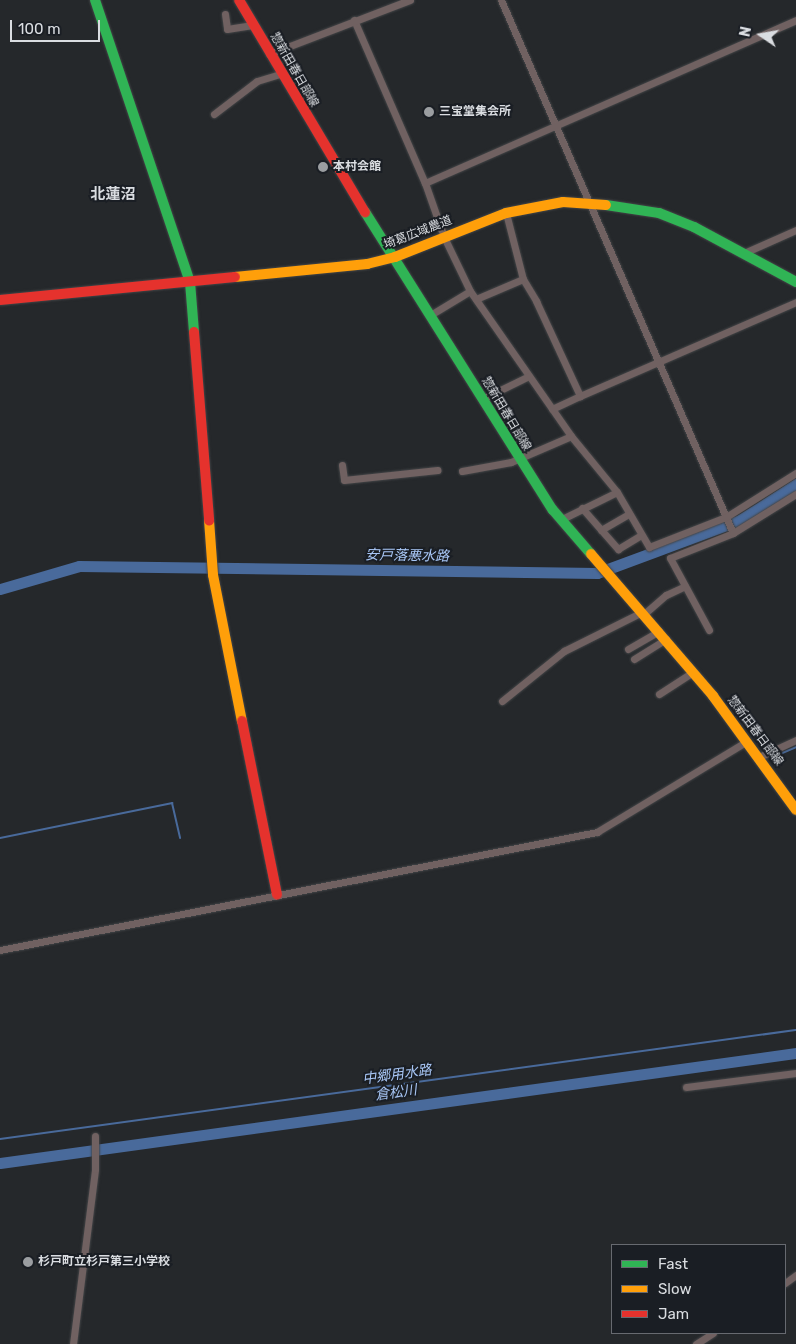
<!DOCTYPE html>
<meta charset="utf-8">
<style>
body{margin:0}
#map{position:relative;width:796px;height:1344px;overflow:hidden;background:#25282b;font-family:Rubik,"Noto Sans JP",sans-serif}
div>[style]{position:absolute}
.stream>*{height:2px;margin:-1px;padding:0 1px;transform-origin:1px;border-radius:1px;background:#496a9b}
.river>*{height:11px;margin:-5.5px;padding:0 5.5px;transform-origin:5.5px;border-radius:5.5px;background:#496a9b}
.roads{filter:drop-shadow(0 0 1px #434547) drop-shadow(0 0 1px #434547)}
.street>*{height:7px;margin:-3.5px;padding:0 3.5px;transform-origin:3.5px;border-radius:3.5px;background:#706161}
.fast>*{height:10px;margin:-5px;padding:0 5px;transform-origin:5px;border-radius:5px;background:#30b455}
.slow>*{height:10px;margin:-5px;padding:0 5px;transform-origin:5px;border-radius:5px;background:#ff9f0a}
.jam>*{height:10px;margin:-5px;padding:0 5px;transform-origin:5px;border-radius:5px;background:#e5322d}
.dots>*{width:14px;height:14px;translate:-50% -50%;box-sizing:border-box;border:2px solid #1a1e24;border-radius:50%}
span{translate:-50% -50%;white-space:nowrap;text-align:center;line-height:1.15;-webkit-text-stroke:4px #1a1e24;paint-order:stroke}
.street-label{font-size:12px;color:#dadde1}
.poi-label{font-size:12px;color:#dadde1;font-weight:700}
.left{translate:0 -50%;text-align:left}
.water-label{font-size:14px;color:#a8c6f5;font-style:italic}
.quarter-label{font-size:15px;color:#dadde1;font-weight:700}
.legend{position:absolute;left:611px;top:1244px;width:175px;height:90px;box-sizing:border-box;background:#1a1e24;border:1px solid #676a70;margin:0;padding:6px 9px;list-style:none;font-size:15px;color:#dadde1}
.legend li{display:flex;align-items:center;gap:10px;height:25px}
.legend b{width:25px;border:1px solid #676a70}
.north{position:absolute;left:736px;top:10px;width:50px;height:50px;-webkit-text-stroke:4px #1a1e24;paint-order:stroke;rotate:282deg;font-size:14px;font-weight:700;line-height:20px;text-align:center;color:#dadde1}
.north::after{content:'';display:block;margin:auto;width:18px;height:22px;background:#dadde1;clip-path:polygon(50% 0,100% 100%,50% 72%,0 100%)}
.scale{position:absolute;left:10px;top:20px;width:90px;height:22px;box-sizing:border-box;border:2px solid #dadde1;border-top:0;padding-left:6px;font-size:15px;line-height:18px;white-space:nowrap;color:#dadde1;-webkit-text-stroke:4px #1a1e24;paint-order:stroke}
</style>
<div id="map">
<div class="stream">
<i style="left:773px;top:757px;width:25px;rotate:-23deg"></i>
<i style="left:0;top:838px;width:176px;rotate:-11.5deg"></i>
<i style="left:172px;top:803px;width:36px;rotate:77deg"></i>
<i style="left:0;top:1139px;width:803px;rotate:-7.8deg"></i>
</div>
<div class="river">
<i style="left:0;top:589px;width:82px;rotate:-16.2deg"></i>
<i style="left:79px;top:566px;width:518px;rotate:0.77deg"></i>
<i style="left:597px;top:573px;width:153px;rotate:-20.3deg"></i>
<i style="left:740px;top:520px;width:67px;rotate:-32.7deg"></i>
<i style="left:0;top:1163px;width:804px;rotate:-7.87deg"></i>
</div>
<div class="roads">
<div class="street">
<i style="left:501px;top:0;width:581px;rotate:66.48deg"></i>
<i style="left:225px;top:14px;width:15px;rotate:82deg"></i>
<i style="left:227px;top:29px;width:26px;rotate:-9deg"></i>
<i style="left:354px;top:20px;width:178px;rotate:66.5deg"></i>
<i style="left:425px;top:183px;width:57px;rotate:70.6deg"></i>
<i style="left:444px;top:237px;width:60px;rotate:64.3deg"></i>
<i style="left:470px;top:291px;width:177px;rotate:55.1deg"></i>
<i style="left:571px;top:436px;width:72px;rotate:50.6deg"></i>
<i style="left:617px;top:492px;width:64px;rotate:59.8deg"></i>
<i style="left:649px;top:547px;width:83px;rotate:-21.3deg"></i>
<i style="left:726px;top:517px;width:83px;rotate:-32.2deg"></i>
<i style="left:269px;top:54px;width:151px;rotate:-21deg"></i>
<i style="left:214px;top:114px;width:54px;rotate:-37.5deg"></i>
<i style="left:257px;top:81px;width:24px;rotate:-17deg"></i>
<i style="left:425px;top:183px;width:405px;rotate:-23.7deg"></i>
<i style="left:506px;top:213px;width:68px;rotate:75.6deg"></i>
<i style="left:523px;top:279px;width:26px;rotate:59deg"></i>
<i style="left:536px;top:301px;width:105px;rotate:65.1deg"></i>
<i style="left:580px;top:396px;width:236px;rotate:-23.5deg"></i>
<i style="left:744px;top:253px;width:57px;rotate:-23.9deg"></i>
<i style="left:476px;top:299px;width:51px;rotate:-23.1deg"></i>
<i style="left:432px;top:314px;width:44px;rotate:-31.2deg"></i>
<i style="left:482px;top:399px;width:52px;rotate:-26.1deg"></i>
<i style="left:552px;top:409px;width:31px;rotate:-25deg"></i>
<i style="left:342px;top:465px;width:15px;rotate:82deg"></i>
<i style="left:344px;top:480px;width:94px;rotate:-6.1deg"></i>
<i style="left:462px;top:471px;width:50px;rotate:-10.4deg"></i>
<i style="left:511px;top:462px;width:65px;rotate:-23.4deg"></i>
<i style="left:582px;top:508px;width:55px;rotate:48.7deg"></i>
<i style="left:618px;top:549px;width:27px;rotate:-31deg"></i>
<i style="left:562px;top:519px;width:61px;rotate:-26.1deg"></i>
<i style="left:601px;top:530px;width:32px;rotate:-30deg"></i>
<i style="left:644px;top:614px;width:29px;rotate:-41deg"></i>
<i style="left:666px;top:595px;width:21px;rotate:-25deg"></i>
<i style="left:709px;top:630px;width:82px;rotate:-118.4deg"></i>
<i style="left:670px;top:558px;width:68px;rotate:-21.6deg"></i>
<i style="left:733px;top:533px;width:74px;rotate:-31.8deg"></i>
<i style="left:628px;top:649px;width:36px;rotate:-30deg"></i>
<i style="left:634px;top:659px;width:38px;rotate:-32deg"></i>
<i style="left:659px;top:694px;width:40px;rotate:-32.9deg"></i>
<i style="left:502px;top:701px;width:80px;rotate:-38.9deg"></i>
<i style="left:564px;top:651px;width:87px;rotate:-26.6deg"></i>
<i style="left:759px;top:757px;width:41px;rotate:-24.7deg"></i>
<i style="left:0;top:950px;width:609px;rotate:-11.18deg"></i>
<i style="left:597px;top:832px;width:175px;rotate:-31.2deg"></i>
<i style="left:686px;top:1087px;width:111px;rotate:-7.3deg"></i>
<i style="left:785px;top:1283px;width:14px;rotate:-36deg"></i>
<i style="left:73px;top:1344px;width:176px;rotate:-82.8deg"></i>
<i style="left:95px;top:1169px;width:33px;rotate:-90deg"></i>
<i style="left:696px;top:1344px;width:20px;rotate:-33deg"></i>
</div>
<div class="fast">
<i style="left:95px;top:0;width:298px;rotate:71.4deg"></i>
<i style="left:190px;top:282px;width:50px;rotate:85.4deg"></i>
<i style="left:606px;top:205px;width:54px;rotate:8.6deg"></i>
<i style="left:659px;top:213px;width:38px;rotate:22deg"></i>
<i style="left:694px;top:227px;width:116px;rotate:28.3deg"></i>
<i style="left:365px;top:212px;width:352px;rotate:57.8deg"></i>
<i style="left:553px;top:510px;width:58px;rotate:49.2deg"></i>
</div>
<div class="slow">
<i style="left:235px;top:277px;width:133px;rotate:-5.6deg"></i>
<i style="left:367px;top:264px;width:29px;rotate:-14deg"></i>
<i style="left:395px;top:257px;width:119px;rotate:-21.6deg"></i>
<i style="left:506px;top:213px;width:58px;rotate:-10.9deg"></i>
<i style="left:563px;top:202px;width:43px;rotate:4deg"></i>
<i style="left:209px;top:520px;width:55px;rotate:85.8deg"></i>
<i style="left:213px;top:575px;width:149px;rotate:78.8deg"></i>
<i style="left:591px;top:554px;width:187px;rotate:49.3deg"></i>
<i style="left:713px;top:696px;width:141px;rotate:53.9deg"></i>
</div>
<div class="jam">
<i style="left:239px;top:0;width:247px;rotate:59.3deg"></i>
<i style="left:0;top:300px;width:236px;rotate:-5.6deg"></i>
<i style="left:194px;top:332px;width:189px;rotate:85.4deg"></i>
<i style="left:242px;top:721px;width:177px;rotate:78.6deg"></i>
</div>
</div>
<div class="dots">
<i style="left:429px;top:112px;background:#9b9ea1"></i>
<i style="left:323px;top:167px;background:#9b9ea1"></i>
<i style="left:28px;top:1262px;background:#9b9ea1"></i>
</div>
<div class="street-label">
<span style="left:294px;top:70px;rotate:60deg">惣新田春日部線</span>
<span style="left:418px;top:233px;rotate:-21deg">埼葛広域農道</span>
<span style="left:506px;top:414px;rotate:59deg">惣新田春日部線</span>
<span style="left:755px;top:731px;rotate:53deg">惣新田春日部線</span>
</div>
<div class="poi-label">
<span class="left" style="left:439px;top:112px">三宝堂集会所</span>
<span class="left" style="left:333px;top:167px">本村会館</span>
<span class="left" style="left:38px;top:1262px">杉戸町立杉戸第三小学校</span>
</div>
<div class="water-label">
<span style="left:407px;top:556px;rotate:1deg">安戸落悪水路</span>
<span style="left:397px;top:1075px;rotate:-8deg">中郷用水路</span>
<span style="left:396px;top:1093px;rotate:-8deg">倉松川</span>
</div>
<div class="quarter-label">
<span style="left:113px;top:195px">北蓮沼</span>
</div>
<ul class="legend">
<li><b style="height:6px;background:#30b455"></b>Fast</li>
<li><b style="height:6px;background:#ff9f0a"></b>Slow</li>
<li><b style="height:6px;background:#e5322d"></b>Jam</li>
</ul>
<div class="north">N</div>
<div class="scale">100 m</div>
</div>
